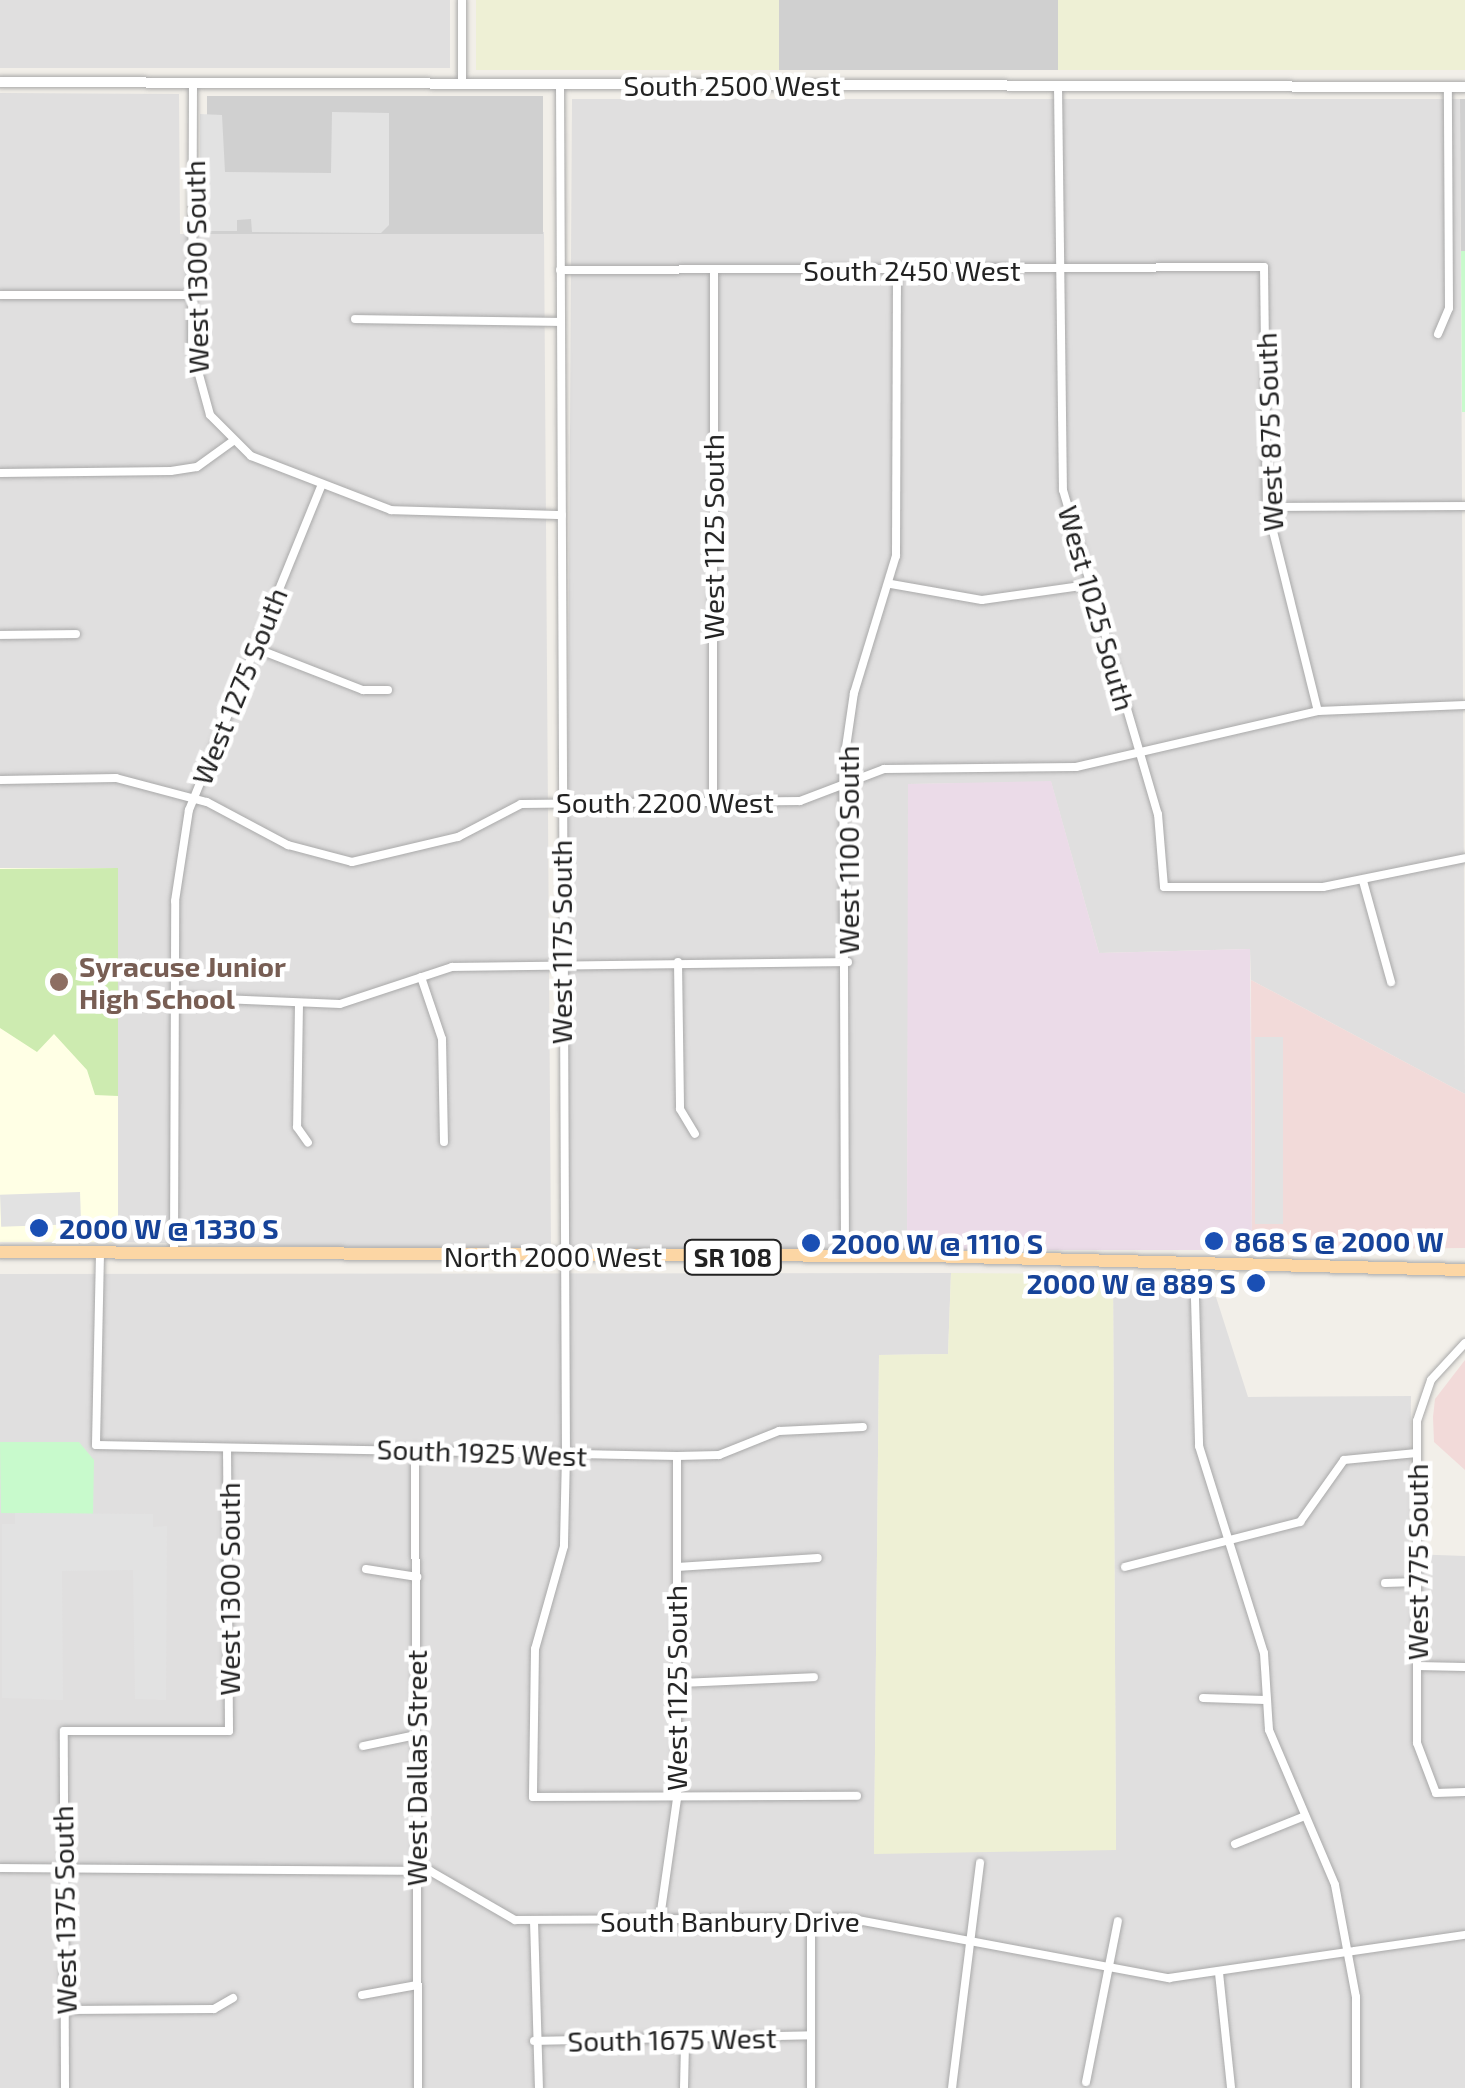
<!DOCTYPE html>
<style>
body{margin:0}
#map{position:relative;width:1465px;height:2088px;overflow:hidden;background:#f2efe9;font-family:"Exo 2",sans-serif}
div>[style]{position:absolute}
.residential>*{inset:0;background:#e0dfdf;transform-origin:0 0}
.commercial>*{inset:0;background:#f2dad9}
.industrial>*{inset:0;background:#ebdbe8}
.education>*{inset:0;background:#ffffe5;transform-origin:0 0}
.religious>*{inset:0;background:#d0d0d0;transform-origin:0 0}
.farmland>*{inset:0;background:#eef0d5;transform-origin:0 0}
.grass>*{inset:0;background:#cdebb0}
.park>*{inset:0;background:#c8facc}
.parking>*{inset:0;background:#e2e2e2;transform-origin:0 0}
.roads{filter:drop-shadow(0 0 2px #a9a9a9) drop-shadow(0 0 2px #a9a9a9)}
.minor>*{height:8px;margin:-4px;padding:0 4px;transform-origin:4px;border-radius:4px;background:#fff}
.tertiary>*{height:10px;margin:-5px;padding:0 5px;transform-origin:5px;border-radius:5px;background:#fff}
.primary>*{height:12px;margin:-6px;padding:0 6px;transform-origin:6px;border-radius:6px;background:#fcd6a4}
.dots>*{width:28px;height:28px;translate:-50% -50%;box-sizing:border-box;border:5px solid #fff;border-radius:50%}
span{translate:-50% -50%;white-space:nowrap;text-align:center;line-height:1.15;-webkit-text-stroke:9px #fff;paint-order:stroke}
.shield-label span{padding:2px 8px;background:#fff;border:2px solid;border-radius:8px;-webkit-text-stroke-width:0}
.shield-label{font-size:25px;color:#222;font-weight:700}
.street-label{font-size:28px;color:#222}
.education-label{font-size:28px;color:#785e54;font-weight:700}
.left{translate:0 -50%;text-align:left}
.transit-label{font-size:28px;color:#164399;font-weight:700}
.right{translate:-100% -50%;text-align:right}
</style>
<div id="map">
<div class="residential">
<i style="left:0;top:0;width:450px;height:68px"></i>
<i style="clip-path:polygon(0 93px,179px 94px,180px 234px,544px 232px,551px 1252px,118px 1242px,118px 869px,0 869px)"></i>
<i style="clip-path:polygon(572px 99px,1460px 99px,1465px 1094px,1251px 980px,1250px 949px,1099px 953px,1051px 782px,909px 784px,907px 1250px,565px 1253px)"></i>
<i style="clip-path:polygon(951px 1273px,948px 1354px,879px 1355px,874px 1853px,1116px 1849px,1113px 1274px,1216px 1297px,1248px 1397px,1411px 1396px,1409px 1554px,1465px 1556px,1465px 2088px,0 2088px,0 1274px)"></i>
</div>
<div class="commercial">
<i style="clip-path:polygon(1251px 980px,1465px 1094px,1465px 1248px,1252px 1250px)"></i>
<i style="clip-path:polygon(1465px 1360px,1465px 1470px,1434px 1442px,1433px 1417px,1435px 1399px)"></i>
</div>
<div class="industrial">
<i style="clip-path:polygon(1051px 781px,1099px 953px,1250px 949px,1252px 1250px,907px 1250px,908px 784px)"></i>
</div>
<div class="education">
<i style="left:118px;top:868px;width:374px;height:118px;rotate:90deg"></i>
</div>
<div class="religious">
<i style="left:779px;top:0;width:279px;height:70px"></i>
<i style="left:207px;top:96px;width:336px;height:138px"></i>
<i style="clip-path:polygon(1460px 99px,1465px 99px,1465px 251px,1461px 251px)"></i>
</div>
<div class="farmland">
<i style="left:476px;top:0;width:303px;height:70px"></i>
<i style="left:1058px;top:0;width:407px;height:70px"></i>
<i style="clip-path:polygon(951px 1273px,1113px 1274px,1116px 1850px,874px 1854px,879px 1355px,948px 1354px)"></i>
</div>
<div class="grass">
<i style="clip-path:polygon(118px 868px,118px 1096px,95px 1095px,87px 1070px,54px 1034px,37px 1052px,0 1028px,0 869px)"></i>
</div>
<div class="park">
<i style="clip-path:polygon(1461px 251px,1465px 251px,1465px 412px,1462px 412px)"></i>
<i style="clip-path:polygon(0 1442px,79px 1442px,94px 1460px,93px 1514px,1px 1513px)"></i>
</div>
<div class="parking">
<i style="clip-path:polygon(332px 112px,389px 113px,389px 225px,381px 233px,252px 232px,251px 219px,237px 220px,237px 231px,200px 231px,200px 114px,222px 115px,225px 172px,331px 173px)"></i>
<i style="left:1255px;top:1037px;width:28px;height:187px"></i>
<i style="left:80px;top:1192px;width:32px;height:80px;rotate:88deg"></i>
<i style="clip-path:polygon(15px 1513px,153px 1514px,153px 1527px,167px 1526px,166px 1700px,135px 1699px,133px 1570px,62px 1571px,63px 1700px,2px 1698px,2px 1524px,15px 1524px)"></i>
</div>
<div class="roads">
<div class="minor">
<i style="left:462px;top:0;width:84px;rotate:90deg"></i>
<i style="left:193px;top:83px;width:266px;rotate:90.2deg"></i>
<i style="left:192px;top:349px;width:68px;rotate:74.7deg"></i>
<i style="left:210px;top:415px;width:58px;rotate:45deg"></i>
<i style="left:251px;top:456px;width:150px;rotate:21.1deg"></i>
<i style="left:391px;top:510px;width:171px;rotate:1.7deg"></i>
<i style="left:560px;top:84px;width:1371px;rotate:89.75deg"></i>
<i style="left:566px;top:1455px;width:91px;rotate:91.3deg"></i>
<i style="left:564px;top:1546px;width:107px;rotate:105.7deg"></i>
<i style="left:535px;top:1649px;width:148px;rotate:90.8deg"></i>
<i style="left:533px;top:1797px;width:324px;rotate:-0.2deg"></i>
<i style="left:1058px;top:86px;width:404px;rotate:89.3deg"></i>
<i style="left:1063px;top:490px;width:338px;rotate:73.7deg"></i>
<i style="left:1158px;top:814px;width:73px;rotate:85.3deg"></i>
<i style="left:1164px;top:887px;width:159px"></i>
<i style="left:1323px;top:887px;width:145px;rotate:-11.5deg"></i>
<i style="left:560px;top:270px;width:704px;rotate:-0.24deg"></i>
<i style="left:1264px;top:267px;width:240px;rotate:89.3deg"></i>
<i style="left:1267px;top:507px;width:210px;rotate:76deg"></i>
<i style="left:0;top:295px;width:192px"></i>
<i style="left:355px;top:319px;width:205px;rotate:0.8deg"></i>
<i style="left:1438px;top:334px;width:28px;rotate:-67deg"></i>
<i style="left:1449px;top:308px;width:221px;rotate:-90.3deg"></i>
<i style="left:0;top:473px;width:171px;rotate:-0.7deg"></i>
<i style="left:171px;top:471px;width:26px;rotate:-9deg"></i>
<i style="left:197px;top:467px;width:44px;rotate:-35.8deg"></i>
<i style="left:1267px;top:507px;width:198px;rotate:-0.3deg"></i>
<i style="left:891px;top:584px;width:92px;rotate:10deg"></i>
<i style="left:982px;top:600px;width:107px;rotate:-8.1deg"></i>
<i style="left:0;top:635px;width:76px;rotate:-0.8deg"></i>
<i style="left:255px;top:648px;width:116px;rotate:21.3deg"></i>
<i style="left:363px;top:690px;width:25px"></i>
<i style="left:0;top:780px;width:116px;rotate:-1deg"></i>
<i style="left:116px;top:778px;width:94px;rotate:14.8deg"></i>
<i style="left:207px;top:802px;width:92px;rotate:28deg"></i>
<i style="left:288px;top:845px;width:66px;rotate:14.9deg"></i>
<i style="left:352px;top:862px;width:109px;rotate:-13.3deg"></i>
<i style="left:458px;top:837px;width:71px;rotate:-27.6deg"></i>
<i style="left:521px;top:804px;width:279px;rotate:-0.6deg"></i>
<i style="left:800px;top:801px;width:90px;rotate:-20.9deg"></i>
<i style="left:884px;top:769px;width:192px;rotate:-0.6deg"></i>
<i style="left:1076px;top:767px;width:248px;rotate:-13deg"></i>
<i style="left:1318px;top:711px;width:147px;rotate:-2.3deg"></i>
<i style="left:713px;top:803px;width:532px;rotate:-89.89deg"></i>
<i style="left:1363px;top:881px;width:105px;rotate:74.5deg"></i>
<i style="left:678px;top:962px;width:147px;rotate:89.2deg"></i>
<i style="left:680px;top:1109px;width:29px;rotate:59deg"></i>
<i style="left:421px;top:977px;width:65px;rotate:71.3deg"></i>
<i style="left:442px;top:1039px;width:103px;rotate:88.9deg"></i>
<i style="left:175px;top:997px;width:165px;rotate:2.4deg"></i>
<i style="left:340px;top:1004px;width:118px;rotate:-18.3deg"></i>
<i style="left:452px;top:967px;width:396px;rotate:-0.7deg"></i>
<i style="left:299px;top:1004px;width:123px;rotate:90.9deg"></i>
<i style="left:297px;top:1127px;width:19px;rotate:55deg"></i>
<i style="left:174px;top:1252px;width:351px;rotate:-89.8deg"></i>
<i style="left:175px;top:901px;width:92px;rotate:-81.3deg"></i>
<i style="left:189px;top:810px;width:350px;rotate:-67.8deg"></i>
<i style="left:100px;top:1253px;width:192px;rotate:91.2deg"></i>
<i style="left:96px;top:1445px;width:581px;rotate:1.08deg"></i>
<i style="left:677px;top:1456px;width:42px;rotate:-1.4deg"></i>
<i style="left:719px;top:1455px;width:65px;rotate:-21.8deg"></i>
<i style="left:779px;top:1431px;width:84px;rotate:-2.7deg"></i>
<i style="left:845px;top:1256px;width:488px;rotate:-90.2deg"></i>
<i style="left:843px;top:768px;width:76px;rotate:-81.7deg"></i>
<i style="left:854px;top:693px;width:143px;rotate:-73deg"></i>
<i style="left:896px;top:556px;width:285px;rotate:-89.8deg"></i>
<i style="left:1194px;top:1263px;width:183px;rotate:88.4deg"></i>
<i style="left:1199px;top:1446px;width:217px;rotate:72.6deg"></i>
<i style="left:1264px;top:1653px;width:77px;rotate:86.3deg"></i>
<i style="left:1269px;top:1730px;width:168px;rotate:66.9deg"></i>
<i style="left:1335px;top:1885px;width:114px;rotate:79.4deg"></i>
<i style="left:1356px;top:1997px;width:91px;rotate:90deg"></i>
<i style="left:1465px;top:1343px;width:50px;rotate:132.6deg"></i>
<i style="left:1431px;top:1380px;width:43px;rotate:108.9deg"></i>
<i style="left:1417px;top:1421px;width:322px;rotate:90deg"></i>
<i style="left:1417px;top:1743px;width:53px;rotate:69.2deg"></i>
<i style="left:1436px;top:1793px;width:29px;rotate:-2deg"></i>
<i style="left:415px;top:1449px;width:639px;rotate:89.73deg"></i>
<i style="left:677px;top:1567px;width:141px;rotate:-3.7deg"></i>
<i style="left:1125px;top:1567px;width:181px;rotate:-14.4deg"></i>
<i style="left:1300px;top:1522px;width:76px;rotate:-54.6deg"></i>
<i style="left:1344px;top:1460px;width:73px;rotate:-5.5deg"></i>
<i style="left:366px;top:1569px;width:52px;rotate:8.9deg"></i>
<i style="left:1385px;top:1583px;width:32px;rotate:-2deg"></i>
<i style="left:1417px;top:1666px;width:48px;rotate:1.2deg"></i>
<i style="left:679px;top:1683px;width:135px;rotate:-2.5deg"></i>
<i style="left:1203px;top:1698px;width:62px;rotate:1.8deg"></i>
<i style="left:363px;top:1746px;width:54px;rotate:-11.7deg"></i>
<i style="left:1235px;top:1844px;width:75px;rotate:-21.8deg"></i>
<i style="left:0;top:1868px;width:430px;rotate:0.4deg"></i>
<i style="left:430px;top:1871px;width:98px;rotate:30deg"></i>
<i style="left:515px;top:1920px;width:332px;rotate:-0.3deg"></i>
<i style="left:847px;top:1918px;width:328px;rotate:10.6deg"></i>
<i style="left:1169px;top:1978px;width:299px;rotate:-8.3deg"></i>
<i style="left:660px;top:1918px;width:121px;rotate:-81.9deg"></i>
<i style="left:677px;top:1798px;width:342px;rotate:-90deg"></i>
<i style="left:811px;top:1920px;width:168px;rotate:90deg"></i>
<i style="left:534px;top:1921px;width:167px;rotate:88.3deg"></i>
<i style="left:1219px;top:1973px;width:115px;rotate:84deg"></i>
<i style="left:362px;top:1995px;width:56px;rotate:-10.3deg"></i>
<i style="left:66px;top:2010px;width:148px;rotate:-0.4deg"></i>
<i style="left:214px;top:2009px;width:22px;rotate:-30deg"></i>
<i style="left:534px;top:2041px;width:276px;rotate:-1.2deg"></i>
<i style="left:1086px;top:2082px;width:164px;rotate:-78.8deg"></i>
<i style="left:65px;top:2088px;width:357px;rotate:-90.2deg"></i>
<i style="left:64px;top:1731px;width:165px"></i>
<i style="left:229px;top:1731px;width:283px;rotate:-90.4deg"></i>
<i style="left:684px;top:2088px;width:45px;rotate:-88.7deg"></i>
<i style="left:952px;top:2088px;width:227px;rotate:-82.9deg"></i>
</div>
<div class="tertiary">
<i style="left:0;top:82px;width:1465px;rotate:0.2deg"></i>
</div>
<div class="primary">
<i style="left:0;top:1252px;width:926px;rotate:0.25deg"></i>
<i style="left:926px;top:1256px;width:539px;rotate:1.49deg"></i>
</div>
</div>
<div class="dots">
<i style="left:59px;top:982px;background:#8d6e63"></i>
<i style="left:39px;top:1228px;background:#1a4fb4"></i>
<i style="left:1214px;top:1241px;background:#1a4fb4"></i>
<i style="left:811px;top:1243px;background:#1a4fb4"></i>
<i style="left:1256px;top:1283px;background:#1a4fb4"></i>
</div>
<div class="shield-label">
<span style="left:733px;top:1257px">SR 108</span>
</div>
<div class="street-label">
<span style="left:732px;top:85px">South 2500 West</span>
<span style="left:196px;top:267px;rotate:-91deg">West 1300 South</span>
<span style="left:912px;top:270px">South 2450 West</span>
<span style="left:1269px;top:432px;rotate:-92deg">West 875 South</span>
<span style="left:713px;top:537px;rotate:-90deg">West 1125 South</span>
<span style="left:1097px;top:608px;rotate:74deg">West 1025 South</span>
<span style="left:239px;top:686px;rotate:-68deg">West 1275 South</span>
<span style="left:665px;top:802px">South 2200 West</span>
<span style="left:848px;top:850px;rotate:-90deg">West 1100 South</span>
<span style="left:561px;top:942px;rotate:-90deg">West 1175 South</span>
<span style="left:553px;top:1256px">North 2000 West</span>
<span style="left:482px;top:1452px;rotate:2deg">South 1925 West</span>
<span style="left:1417px;top:1562px;rotate:-90deg">West 775 South</span>
<span style="left:229px;top:1589px;rotate:-90deg">West 1300 South</span>
<span style="left:676px;top:1688px;rotate:-90deg">West 1125 South</span>
<span style="left:416px;top:1768px;rotate:-90deg">West Dallas Street</span>
<span style="left:64px;top:1910px;rotate:-91deg">West 1375 South</span>
<span style="left:730px;top:1921px">South Banbury Drive</span>
<span style="left:672px;top:2039px;rotate:-1deg">South 1675 West</span>
</div>
<div class="education-label">
<span class="left" style="left:79px;top:982px">Syracuse Junior<br>High School</span>
</div>
<div class="transit-label">
<span class="left" style="left:59px;top:1228px">2000 W @ 1330 S</span>
<span class="left" style="left:1234px;top:1241px">868 S @ 2000 W</span>
<span class="left" style="left:831px;top:1243px">2000 W @ 1110 S</span>
<span class="right" style="left:1236px;top:1283px">2000 W @ 889 S</span>
</div>
</div>
